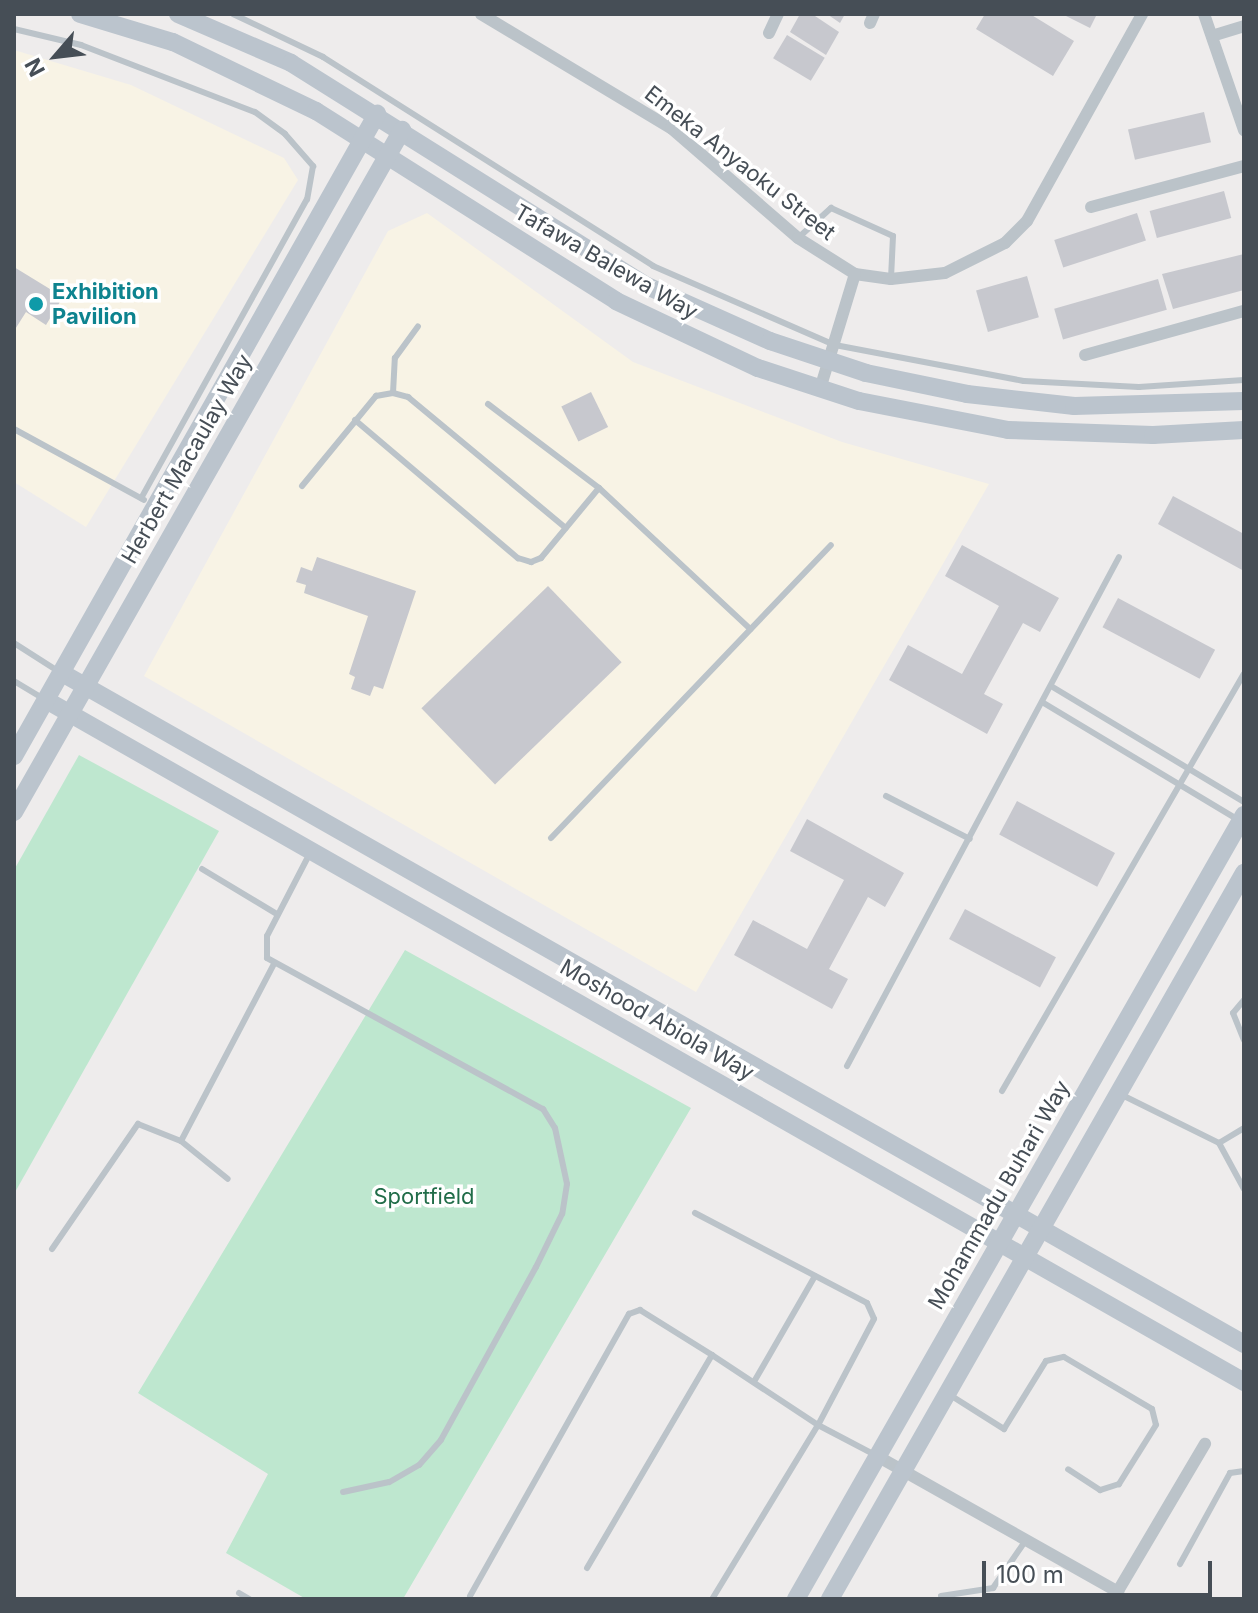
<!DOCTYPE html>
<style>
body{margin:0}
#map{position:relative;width:1258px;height:1613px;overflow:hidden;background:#eeecec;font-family:Inter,sans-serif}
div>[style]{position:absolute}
.commercial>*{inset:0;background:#f8f3e5}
.green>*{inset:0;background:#bee7cf}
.building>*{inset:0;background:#c7c8ce;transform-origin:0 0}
.service>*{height:6px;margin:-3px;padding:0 3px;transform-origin:3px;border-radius:3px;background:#bbc3c9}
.minor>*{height:12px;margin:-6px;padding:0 6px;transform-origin:6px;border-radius:6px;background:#bbc3c9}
.secondary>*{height:18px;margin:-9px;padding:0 9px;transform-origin:9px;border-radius:9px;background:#bbc4cd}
.dots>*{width:22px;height:22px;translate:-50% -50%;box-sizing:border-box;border:4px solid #fff;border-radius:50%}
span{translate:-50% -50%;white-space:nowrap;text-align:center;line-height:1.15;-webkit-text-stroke:7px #fff;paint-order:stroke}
.street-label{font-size:22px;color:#464e56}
.culture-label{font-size:22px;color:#0d838f;font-weight:700}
.left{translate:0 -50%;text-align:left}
.park-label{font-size:22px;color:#216d49}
.frame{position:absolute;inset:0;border:16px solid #464e56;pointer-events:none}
.north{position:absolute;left:16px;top:16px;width:80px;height:80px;-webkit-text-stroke:6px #fff;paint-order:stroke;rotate:242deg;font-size:22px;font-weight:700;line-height:32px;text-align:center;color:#464e56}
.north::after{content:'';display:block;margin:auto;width:28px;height:36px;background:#464e56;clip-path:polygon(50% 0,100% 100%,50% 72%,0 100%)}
.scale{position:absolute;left:982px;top:1561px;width:230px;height:36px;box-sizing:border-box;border:4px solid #464e56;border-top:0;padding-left:10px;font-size:24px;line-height:28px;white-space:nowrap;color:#464e56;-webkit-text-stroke:6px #fff;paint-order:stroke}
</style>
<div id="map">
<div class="commercial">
<i style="clip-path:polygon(14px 50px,131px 85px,284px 158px,298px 180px,86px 527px,14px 482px)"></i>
<i style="clip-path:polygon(427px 213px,633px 362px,842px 442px,989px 484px,696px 992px,144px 676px,388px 231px)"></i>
</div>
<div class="green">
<i style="clip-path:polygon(79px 755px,219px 831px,14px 1194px,14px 870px)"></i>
<i style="clip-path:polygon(405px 950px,691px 1108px,403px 1599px,306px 1599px,226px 1553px,268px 1474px,138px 1393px)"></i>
</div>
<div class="building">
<i style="clip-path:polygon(800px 14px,812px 14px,839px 32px,826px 55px,790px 32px)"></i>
<i style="clip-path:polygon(827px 14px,845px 14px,840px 23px)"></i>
<i style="clip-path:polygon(985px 14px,1030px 14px,1074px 41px,1053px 76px,976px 29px)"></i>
<i style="clip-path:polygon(1062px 14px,1097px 14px,1090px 28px)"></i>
<i style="left:787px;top:35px;width:44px;height:27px;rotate:31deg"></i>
<i style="left:1204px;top:112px;width:31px;height:78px;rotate:77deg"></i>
<i style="left:1224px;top:191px;width:28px;height:77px;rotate:75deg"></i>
<i style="left:1137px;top:213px;width:29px;height:87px;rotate:72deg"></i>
<i style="clip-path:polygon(1244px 254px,1244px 290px,1173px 309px,1162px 274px)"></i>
<i style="clip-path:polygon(14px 267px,63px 297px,46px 325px,26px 312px,14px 331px)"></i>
<i style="left:1027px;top:276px;width:43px;height:53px;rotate:74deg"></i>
<i style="left:1158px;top:279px;width:32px;height:108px;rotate:74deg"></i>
<i style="left:591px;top:392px;width:39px;height:33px;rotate:64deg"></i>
<i style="clip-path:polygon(1173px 496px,1244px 534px,1244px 571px,1158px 524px)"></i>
<i style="clip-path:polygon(962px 545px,1059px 598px,1040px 632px,1023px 623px,984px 694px,1003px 704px,987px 734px,889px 680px,908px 645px,962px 674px,999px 606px,945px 576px)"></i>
<i style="clip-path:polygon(317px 557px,416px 591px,383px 689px,374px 686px,370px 696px,351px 689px,355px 677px,349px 674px,368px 616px,304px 593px,306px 585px,296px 582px,301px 567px,312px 571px)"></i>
<i style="left:548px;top:586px;width:106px;height:176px;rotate:46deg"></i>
<i style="left:1118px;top:598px;width:110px;height:33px;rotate:28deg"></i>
<i style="left:1017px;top:801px;width:111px;height:38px;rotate:28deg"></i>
<i style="clip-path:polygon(807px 819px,904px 873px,885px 907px,868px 897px,829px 969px,848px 979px,832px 1009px,734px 955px,753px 920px,807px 949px,844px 880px,790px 851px)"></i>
<i style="left:965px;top:909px;width:103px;height:34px;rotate:28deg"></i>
</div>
<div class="service">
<i style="left:233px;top:14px;width:100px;rotate:25.5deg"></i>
<i style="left:323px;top:57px;width:391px;rotate:32.3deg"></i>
<i style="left:653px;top:266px;width:198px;rotate:23.5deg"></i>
<i style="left:835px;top:345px;width:192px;rotate:10.8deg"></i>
<i style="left:1024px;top:381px;width:115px;rotate:3deg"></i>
<i style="left:1139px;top:387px;width:105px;rotate:-3.8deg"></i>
<i style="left:14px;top:29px;width:69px;rotate:13.4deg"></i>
<i style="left:81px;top:45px;width:186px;rotate:21.1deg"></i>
<i style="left:255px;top:112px;width:37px;rotate:36deg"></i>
<i style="left:285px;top:134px;width:43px;rotate:48.8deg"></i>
<i style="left:313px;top:166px;width:34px;rotate:100deg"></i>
<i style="left:307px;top:199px;width:342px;rotate:119deg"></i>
<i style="left:798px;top:238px;width:45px;rotate:-42.3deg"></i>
<i style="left:831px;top:208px;width:68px;rotate:24.3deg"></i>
<i style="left:893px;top:236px;width:42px;rotate:92.7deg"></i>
<i style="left:393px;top:393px;width:35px;rotate:-87deg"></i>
<i style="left:395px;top:358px;width:39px;rotate:-54deg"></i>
<i style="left:488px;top:404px;width:139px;rotate:37.1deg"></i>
<i style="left:599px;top:488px;width:207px;rotate:43deg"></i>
<i style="left:355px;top:420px;width:214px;rotate:40.3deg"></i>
<i style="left:518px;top:558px;width:14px;rotate:17deg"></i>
<i style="left:531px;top:562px;width:11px;rotate:-22deg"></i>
<i style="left:541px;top:558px;width:91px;rotate:-50.4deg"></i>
<i style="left:14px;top:429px;width:148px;rotate:28.6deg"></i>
<i style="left:302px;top:486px;width:117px;rotate:-50.6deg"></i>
<i style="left:376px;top:396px;width:17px;rotate:-10deg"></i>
<i style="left:393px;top:393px;width:16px;rotate:15deg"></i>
<i style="left:408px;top:397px;width:205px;rotate:39.7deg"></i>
<i style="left:14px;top:643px;width:52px;rotate:32.5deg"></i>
<i style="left:14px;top:681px;width:33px;rotate:31deg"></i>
<i style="left:1051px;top:686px;width:225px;rotate:31deg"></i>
<i style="left:1042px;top:702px;width:229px;rotate:31deg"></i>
<i style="left:886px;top:796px;width:94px;rotate:27.1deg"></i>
<i style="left:551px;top:838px;width:405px;rotate:-46.3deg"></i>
<i style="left:310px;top:853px;width:93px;rotate:117.4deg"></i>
<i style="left:267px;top:936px;width:22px;rotate:90deg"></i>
<i style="left:267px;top:958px;width:315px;rotate:28.7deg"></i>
<i style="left:543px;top:1109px;width:22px;rotate:58deg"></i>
<i style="left:555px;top:1128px;width:57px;rotate:77.9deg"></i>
<i style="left:567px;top:1184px;width:30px;rotate:99deg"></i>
<i style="left:562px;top:1214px;width:59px;rotate:116.1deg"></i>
<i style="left:536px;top:1267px;width:197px;rotate:118.8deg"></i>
<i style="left:441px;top:1440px;width:33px;rotate:131deg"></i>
<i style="left:419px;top:1465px;width:34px;rotate:150deg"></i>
<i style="left:389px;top:1482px;width:47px;rotate:167.7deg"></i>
<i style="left:202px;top:869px;width:87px;rotate:31deg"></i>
<i style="left:1244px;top:1000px;width:17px;rotate:130deg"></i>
<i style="left:1233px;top:1013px;width:29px;rotate:68deg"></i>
<i style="left:847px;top:1066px;width:577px;rotate:-61.88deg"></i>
<i style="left:1002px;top:1091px;width:482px;rotate:-59.9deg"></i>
<i style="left:1122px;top:1095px;width:108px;rotate:26.3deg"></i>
<i style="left:1219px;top:1143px;width:52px;rotate:61.5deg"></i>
<i style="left:181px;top:1141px;width:200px;rotate:-62.3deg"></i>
<i style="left:1219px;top:1143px;width:29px;rotate:-31deg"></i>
<i style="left:695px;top:1213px;width:194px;rotate:27.6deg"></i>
<i style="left:867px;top:1303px;width:17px;rotate:66deg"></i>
<i style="left:874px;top:1319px;width:120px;rotate:117.8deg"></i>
<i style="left:818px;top:1425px;width:204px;rotate:121.3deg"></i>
<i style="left:52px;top:1249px;width:152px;rotate:-55.5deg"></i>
<i style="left:138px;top:1124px;width:46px;rotate:21.6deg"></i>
<i style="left:181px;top:1141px;width:60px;rotate:39deg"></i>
<i style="left:755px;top:1380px;width:120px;rotate:-60deg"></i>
<i style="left:950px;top:1395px;width:64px;rotate:32.2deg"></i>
<i style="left:1004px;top:1429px;width:80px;rotate:-58.3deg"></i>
<i style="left:1046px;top:1361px;width:18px;rotate:-13deg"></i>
<i style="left:1064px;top:1357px;width:102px;rotate:30.6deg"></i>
<i style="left:1152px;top:1409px;width:16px;rotate:76deg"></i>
<i style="left:1156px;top:1425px;width:70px;rotate:122.1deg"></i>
<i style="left:1119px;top:1484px;width:20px;rotate:162deg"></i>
<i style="left:1100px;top:1490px;width:38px;rotate:-147deg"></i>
<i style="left:1180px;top:1564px;width:104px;rotate:-61.2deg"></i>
<i style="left:1230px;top:1473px;width:14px;rotate:-8deg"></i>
<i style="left:587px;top:1568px;width:247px;rotate:-59.6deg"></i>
<i style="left:712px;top:1355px;width:127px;rotate:33.4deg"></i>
<i style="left:818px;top:1425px;width:67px;rotate:27.7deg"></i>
<i style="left:239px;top:1593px;width:12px;rotate:31deg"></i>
<i style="left:470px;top:1596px;width:324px;rotate:-60.6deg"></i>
<i style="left:629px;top:1314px;width:12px;rotate:-20deg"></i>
<i style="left:640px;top:1310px;width:85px;rotate:32deg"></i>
<i style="left:941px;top:1596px;width:53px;rotate:-8.7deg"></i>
<i style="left:993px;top:1588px;width:58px;rotate:-55.5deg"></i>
</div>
<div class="minor">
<i style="left:481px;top:14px;width:222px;rotate:31deg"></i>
<i style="left:671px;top:128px;width:168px;rotate:40.9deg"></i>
<i style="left:798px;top:238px;width:67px;rotate:32.3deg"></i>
<i style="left:855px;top:274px;width:36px;rotate:8deg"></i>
<i style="left:891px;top:279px;width:54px;rotate:-6.3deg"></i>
<i style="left:945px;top:273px;width:67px;rotate:-26.6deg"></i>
<i style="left:1005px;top:243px;width:31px;rotate:-45deg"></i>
<i style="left:1027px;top:221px;width:237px;rotate:-60.9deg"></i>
<i style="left:1204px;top:14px;width:123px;rotate:71deg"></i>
<i style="left:870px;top:23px;width:10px;rotate:-66deg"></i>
<i style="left:769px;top:33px;width:21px;rotate:-65deg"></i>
<i style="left:1215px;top:35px;width:30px;rotate:-17deg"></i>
<i style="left:1091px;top:207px;width:158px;rotate:-15deg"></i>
<i style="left:1085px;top:355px;width:165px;rotate:-15.5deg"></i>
<i style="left:820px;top:389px;width:120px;rotate:-73.1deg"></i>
<i style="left:877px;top:1456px;width:277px;rotate:29.4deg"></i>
<i style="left:1115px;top:1596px;width:177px;rotate:-59.4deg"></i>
</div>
<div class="secondary">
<i style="left:80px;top:14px;width:97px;rotate:16.8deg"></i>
<i style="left:173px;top:42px;width:159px;rotate:25.8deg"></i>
<i style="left:316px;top:111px;width:355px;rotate:32.3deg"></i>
<i style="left:616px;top:301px;width:157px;rotate:25.3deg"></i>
<i style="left:758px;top:368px;width:106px;rotate:18.1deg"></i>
<i style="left:859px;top:401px;width:152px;rotate:11deg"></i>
<i style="left:1008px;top:430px;width:145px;rotate:2deg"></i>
<i style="left:1153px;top:435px;width:91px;rotate:-3.1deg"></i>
<i style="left:178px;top:14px;width:123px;rotate:23.4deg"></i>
<i style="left:291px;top:63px;width:420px;rotate:32.1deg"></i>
<i style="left:647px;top:286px;width:135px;rotate:24.1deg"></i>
<i style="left:770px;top:341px;width:101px;rotate:18.4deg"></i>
<i style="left:866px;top:373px;width:103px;rotate:11.7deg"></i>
<i style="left:967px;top:394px;width:108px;rotate:6.4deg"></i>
<i style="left:1074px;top:406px;width:170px;rotate:-1.7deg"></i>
<i style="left:62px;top:673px;width:1359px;rotate:29.58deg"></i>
<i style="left:46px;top:700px;width:1379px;rotate:29.65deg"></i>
<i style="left:14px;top:756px;width:738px;rotate:-60.52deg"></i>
<i style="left:14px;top:812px;width:785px;rotate:-60.36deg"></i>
<i style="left:796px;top:1599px;width:903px;rotate:-60.26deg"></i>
<i style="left:830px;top:1599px;width:836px;rotate:-60.31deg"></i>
</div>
<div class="dots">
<i style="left:36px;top:304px;background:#0f9aa8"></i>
</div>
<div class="street-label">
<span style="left:740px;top:163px;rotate:38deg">Emeka Anyaoku Street</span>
<span style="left:606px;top:262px;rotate:30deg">Tafawa Balewa Way</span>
<span style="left:187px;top:459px;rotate:-60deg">Herbert Macaulay Way</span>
<span style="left:657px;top:1020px;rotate:30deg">Moshood Abiola Way</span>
<span style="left:999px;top:1195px;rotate:-60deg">Mohammadu Buhari Way</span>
</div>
<div class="culture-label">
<span class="left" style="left:52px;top:304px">Exhibition<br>Pavilion</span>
</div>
<div class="park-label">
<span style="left:424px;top:1197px">Sportfield</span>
</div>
<div class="frame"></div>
<div class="north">N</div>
<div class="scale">100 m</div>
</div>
